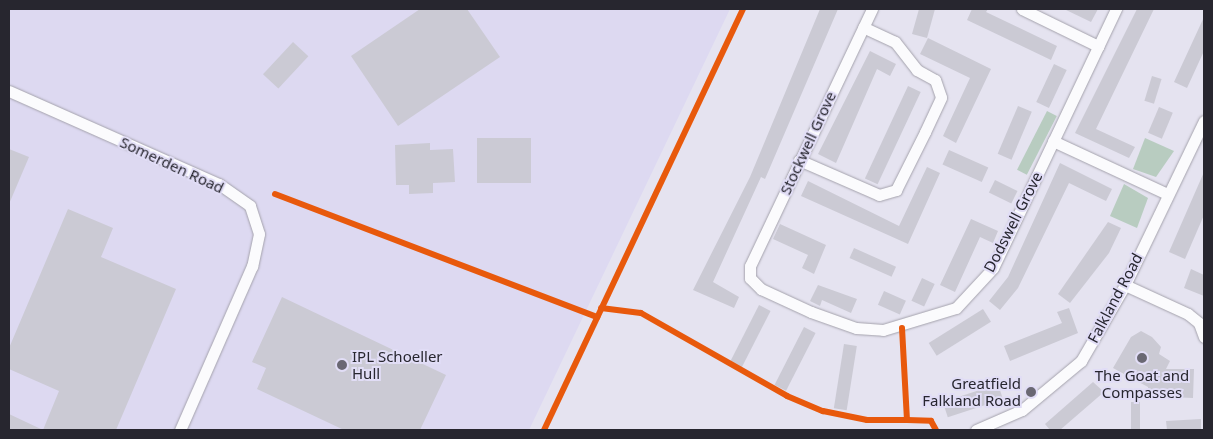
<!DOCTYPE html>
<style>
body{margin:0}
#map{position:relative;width:1213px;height:439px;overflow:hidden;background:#e5e3f0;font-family:"Noto Sans",sans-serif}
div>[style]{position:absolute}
.built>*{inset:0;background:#ddd9f1}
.green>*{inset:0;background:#b8ccc0;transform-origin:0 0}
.building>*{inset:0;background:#cbcad4;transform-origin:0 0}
.roads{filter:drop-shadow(0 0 1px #a4a2ac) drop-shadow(0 0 1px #a4a2ac)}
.street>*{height:11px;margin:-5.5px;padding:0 5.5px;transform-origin:5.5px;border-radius:5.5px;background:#fbfbfd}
.cycleway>*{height:6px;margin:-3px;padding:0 3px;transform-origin:3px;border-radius:3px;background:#e8590c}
.dots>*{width:14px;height:14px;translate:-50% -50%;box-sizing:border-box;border:2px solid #e1ddf6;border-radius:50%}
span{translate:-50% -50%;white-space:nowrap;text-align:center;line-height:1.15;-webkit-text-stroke:4px #e1ddf6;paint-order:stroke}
.street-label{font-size:15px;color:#27262f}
.poi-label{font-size:15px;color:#27262f}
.left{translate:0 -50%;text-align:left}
.right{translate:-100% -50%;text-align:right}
.frame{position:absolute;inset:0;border:10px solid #27262f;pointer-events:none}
</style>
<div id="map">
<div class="built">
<i style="clip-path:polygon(9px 9px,730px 9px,529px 430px,9px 430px)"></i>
</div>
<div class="green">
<i style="left:1047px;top:111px;width:11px;height:66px;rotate:27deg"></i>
<i style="clip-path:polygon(1145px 138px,1174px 151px,1156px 177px,1133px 169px)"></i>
<i style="clip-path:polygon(1124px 184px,1148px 198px,1137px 228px,1110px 216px)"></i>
</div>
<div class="building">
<i style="clip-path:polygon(420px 9px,467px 9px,500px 57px,398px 126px,351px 56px)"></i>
<i style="clip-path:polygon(820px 9px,838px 9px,765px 179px,761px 177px,713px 282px,739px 297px,734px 308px,693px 290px,750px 177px)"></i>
<i style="clip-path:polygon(919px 9px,935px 9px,927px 38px,912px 34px)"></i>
<i style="clip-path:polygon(972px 9px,988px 9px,986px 12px,1057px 46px,1051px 60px,967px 20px)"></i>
<i style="clip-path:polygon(1064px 9px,1098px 9px,1091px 22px)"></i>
<i style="clip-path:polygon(1137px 9px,1154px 9px,1096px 129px,1135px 147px,1129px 158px,1075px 133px)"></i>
<i style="clip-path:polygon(1204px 17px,1204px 51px,1187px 88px,1174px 82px)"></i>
<i style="clip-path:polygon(928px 38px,991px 69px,956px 143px,943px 136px,970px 78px,920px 54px)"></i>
<i style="left:293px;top:42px;width:21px;height:44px;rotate:43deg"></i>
<i style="clip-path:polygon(870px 51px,896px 64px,890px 76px,877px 69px,836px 163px,818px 154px)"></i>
<i style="left:1054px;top:64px;width:14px;height:42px;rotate:25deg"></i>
<i style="left:1152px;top:76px;width:10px;height:26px;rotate:17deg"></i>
<i style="left:908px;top:86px;width:14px;height:102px;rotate:25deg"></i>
<i style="left:1018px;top:106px;width:15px;height:52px;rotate:23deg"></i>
<i style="left:1159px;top:107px;width:15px;height:28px;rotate:23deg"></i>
<i style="left:531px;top:138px;width:45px;height:54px;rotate:90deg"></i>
<i style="clip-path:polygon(430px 143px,430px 150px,453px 149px,455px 182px,433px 183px,433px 193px,409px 194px,409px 185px,396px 185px,395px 145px)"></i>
<i style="clip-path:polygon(9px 149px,29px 157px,9px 204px)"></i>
<i style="left:949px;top:150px;width:43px;height:16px;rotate:24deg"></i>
<i style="clip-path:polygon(1060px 163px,1112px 189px,1106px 201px,1069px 183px,1018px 288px,1000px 310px,989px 301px,1008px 277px)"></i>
<i style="clip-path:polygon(927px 167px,940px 173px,908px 244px,801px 196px,808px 181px,899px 226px)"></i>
<i style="clip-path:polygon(1204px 172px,1204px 215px,1185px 259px,1169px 252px)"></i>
<i style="left:995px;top:180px;width:25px;height:14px;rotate:26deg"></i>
<i style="clip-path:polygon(68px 209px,113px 228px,101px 257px,176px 289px,116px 430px,9px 430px,9px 414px,43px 430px,59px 391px,9px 369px,9px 348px)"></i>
<i style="clip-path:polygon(971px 219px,998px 231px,993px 243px,980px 237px,955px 292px,940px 285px)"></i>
<i style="clip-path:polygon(1108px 222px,1121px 228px,1109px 253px,1070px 303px,1058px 294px)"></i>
<i style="clip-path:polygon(780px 224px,826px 245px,814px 274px,802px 268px,808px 255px,773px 239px)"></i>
<i style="left:854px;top:248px;width:46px;height:11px;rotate:24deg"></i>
<i style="clip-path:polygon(1191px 269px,1204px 275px,1204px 296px,1184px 288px)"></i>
<i style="left:922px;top:278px;width:14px;height:25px;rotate:25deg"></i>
<i style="clip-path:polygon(818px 285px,857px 299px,851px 313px,822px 300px,820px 306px,810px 301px)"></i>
<i style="left:884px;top:291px;width:24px;height:15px;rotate:24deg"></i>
<i style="clip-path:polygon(282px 297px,446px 375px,420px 430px,344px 430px,257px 389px,266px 368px,252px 362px)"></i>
<i style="left:759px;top:305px;width:13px;height:65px;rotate:27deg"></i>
<i style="clip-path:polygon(1069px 308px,1078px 333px,1010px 361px,1004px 346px,1062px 323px,1057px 312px)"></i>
<i style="left:983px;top:309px;width:15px;height:64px;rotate:58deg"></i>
<i style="left:804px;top:327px;width:13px;height:65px;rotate:27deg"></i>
<i style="clip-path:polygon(1141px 331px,1152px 337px,1161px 347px,1159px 354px,1170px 361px,1166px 369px,1194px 369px,1193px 398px,1148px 396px,1148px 387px,1113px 368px,1131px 337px)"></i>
<i style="left:844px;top:344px;width:13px;height:65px;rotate:9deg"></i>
<i style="clip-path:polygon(1093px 382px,1104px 392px,1060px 430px,1050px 430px,1045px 424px)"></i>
<i style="left:998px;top:384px;width:16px;height:58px;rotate:72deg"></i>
<i style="left:1131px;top:402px;width:9px;height:28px"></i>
<i style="clip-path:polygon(1201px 419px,1201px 430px,1167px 430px,1166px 421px)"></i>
</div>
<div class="roads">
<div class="street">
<i style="left:872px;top:9px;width:284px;rotate:115.4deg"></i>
<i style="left:750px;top:266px;width:12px;rotate:90deg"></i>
<i style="left:750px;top:278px;width:16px;rotate:45deg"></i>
<i style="left:761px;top:289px;width:55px;rotate:24.7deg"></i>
<i style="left:811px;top:312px;width:48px;rotate:19.6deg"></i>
<i style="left:856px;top:328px;width:27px;rotate:4deg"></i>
<i style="left:883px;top:330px;width:76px;rotate:-16.8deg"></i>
<i style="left:956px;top:308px;width:54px;rotate:-47.2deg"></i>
<i style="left:993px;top:268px;width:287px;rotate:-64.6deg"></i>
<i style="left:1022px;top:9px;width:85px;rotate:26deg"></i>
<i style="left:9px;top:91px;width:230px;rotate:23.9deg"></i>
<i style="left:219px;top:184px;width:38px;rotate:35deg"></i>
<i style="left:250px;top:206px;width:29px;rotate:72deg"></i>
<i style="left:259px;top:234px;width:33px;rotate:102deg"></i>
<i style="left:252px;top:266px;width:179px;rotate:113.7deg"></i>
<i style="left:1053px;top:141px;width:126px;rotate:24.9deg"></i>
<i style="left:799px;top:160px;width:87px;rotate:23.6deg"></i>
<i style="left:879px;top:195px;width:18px;rotate:-16deg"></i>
<i style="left:896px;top:190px;width:65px;rotate:-63.4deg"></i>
<i style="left:925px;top:132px;width:38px;rotate:-65deg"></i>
<i style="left:941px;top:97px;width:18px;rotate:-109deg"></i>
<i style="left:935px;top:80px;width:21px;rotate:-151deg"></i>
<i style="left:917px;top:70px;width:36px;rotate:-128deg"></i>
<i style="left:895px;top:42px;width:35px;rotate:-155deg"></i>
<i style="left:1125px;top:285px;width:69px;rotate:24.7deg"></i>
<i style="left:1188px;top:314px;width:14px;rotate:39deg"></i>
<i style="left:1199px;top:323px;width:15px;rotate:70deg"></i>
<i style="left:976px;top:430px;width:50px;rotate:-23.5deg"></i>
<i style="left:1022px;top:410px;width:77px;rotate:-39.7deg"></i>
<i style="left:1081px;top:361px;width:88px;rotate:-59.9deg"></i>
<i style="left:1125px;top:285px;width:182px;rotate:-64.3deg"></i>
</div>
</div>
<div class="cycleway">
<i style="left:275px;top:194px;width:345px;rotate:20.9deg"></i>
<i style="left:601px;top:308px;width:40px;rotate:7.1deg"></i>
<i style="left:641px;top:313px;width:168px;rotate:29.6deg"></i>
<i style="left:787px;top:396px;width:39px;rotate:23deg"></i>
<i style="left:823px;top:411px;width:45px;rotate:11.6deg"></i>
<i style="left:867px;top:420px;width:40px"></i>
<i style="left:902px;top:328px;width:92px;rotate:86.9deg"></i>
<i style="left:907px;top:420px;width:24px;rotate:2deg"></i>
<i style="left:931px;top:421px;width:10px;rotate:61deg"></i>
<i style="left:544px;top:430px;width:466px;rotate:-64.7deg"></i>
</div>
<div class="dots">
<i style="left:1142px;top:358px;background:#6a6873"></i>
<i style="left:342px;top:365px;background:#6a6873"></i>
<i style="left:1031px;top:392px;background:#6a6873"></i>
</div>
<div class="street-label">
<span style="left:808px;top:143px;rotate:-65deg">Stockwell Grove</span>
<span style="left:172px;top:165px;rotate:25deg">Somerden Road</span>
<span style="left:1013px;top:222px;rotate:-63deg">Dodswell Grove</span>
<span style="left:1115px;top:298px;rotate:-62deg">Falkland Road</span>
</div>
<div class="poi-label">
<span class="left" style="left:352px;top:365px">IPL Schoeller<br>Hull</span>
<span style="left:1142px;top:384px">The Goat and<br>Compasses</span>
<span class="right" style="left:1021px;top:392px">Greatfield<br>Falkland Road</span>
</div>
<div class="frame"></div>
</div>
